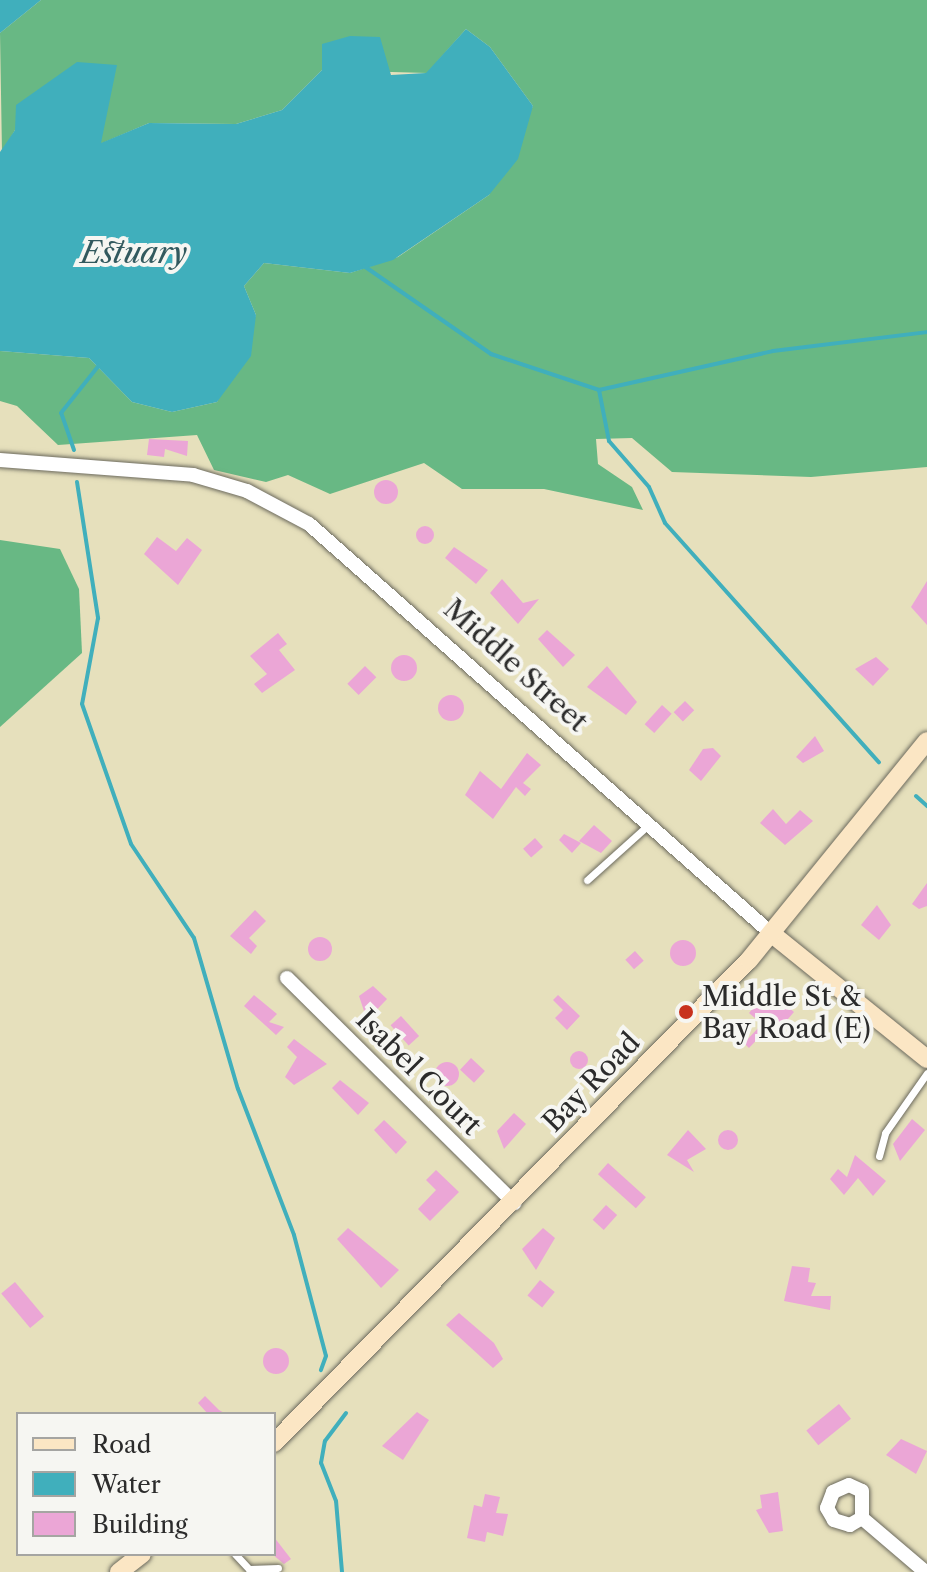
<!DOCTYPE html>
<style>
body{margin:0}
#map{position:relative;width:927px;height:1572px;overflow:hidden;background:#e6e0bc;font-family:"Libre Caslon Text",serif}
div>[style]{position:absolute}
.forest>*{inset:0;background:#68b884}
.water>*{inset:0;background:#40afbc}
.stream>*{height:4px;margin:-2px;padding:0 2px;transform-origin:2px;border-radius:2px;background:#40afbc}
.building>*{inset:0;background:#eba6d6;transform-origin:0 0}
.round{border-radius:50%}
.roads{filter:drop-shadow(0 0 2px #6c6a5e) drop-shadow(0 0 2px #6c6a5e)}
.service>*{height:7px;margin:-3.5px;padding:0 3.5px;transform-origin:3.5px;border-radius:3.5px;background:#fff}
.minor>*{height:14px;margin:-7px;padding:0 7px;transform-origin:7px;border-radius:7px;background:#fff}
.secondary>*{height:18px;margin:-9px;padding:0 9px;transform-origin:9px;border-radius:9px;background:#fbe6c4}
.dots>*{width:22px;height:22px;translate:-50% -50%;box-sizing:border-box;border:4px solid #f6f6f2;border-radius:50%}
span{translate:-50% -50%;white-space:nowrap;text-align:center;line-height:1.15;-webkit-text-stroke:8px #f6f6f2;paint-order:stroke}
.street-label{font-size:28px;color:#2b2b2b}
.poi-label{font-size:28px;color:#2b2b2b}
.left{translate:0 -50%;text-align:left}
.water-label{font-size:30px;color:#32595e;font-style:italic}
.legend{position:absolute;left:16px;top:1412px;width:260px;height:144px;box-sizing:border-box;background:#f6f6f2;border:2px solid #a5a5a2;margin:0;padding:10px 14px;list-style:none;font-size:24px;color:#2b2b2b}
.legend li{display:flex;align-items:center;gap:16px;height:40px}
.legend b{width:40px;border:2px solid #a5a5a2}
</style>
<div id="map">
<div class="forest">
<i style="clip-path:polygon(41px 0,927px 0,927px 467px,811px 477px,672px 472px,632px 438px,596px 439px,598px 464px,632px 487px,643px 510px,544px 489px,462px 489px,424px 463px,330px 494px,288px 475px,266px 482px,214px 470px,197px 435px,58px 445px,17px 406px,0 401px,0 351px,89px 358px,132px 402px,172px 412px,217px 402px,256px 315px,244px 286px,264px 263px,350px 273px,398px 257px,489px 195px,533px 106px,490px 47px,466px 29px,427px 73px,322px 70px,282px 110px,236px 124px,149px 123px,100px 144px,116px 66px,15px 130px,2px 153px,0 33px)"></i>
<i style="clip-path:polygon(0 540px,60px 549px,79px 589px,82px 653px,0 727px)"></i>
</div>
<div class="water">
<i style="clip-path:polygon(0 0,41px 0,0 33px)"></i>
<i style="clip-path:polygon(466px 29px,490px 47px,533px 106px,518px 159px,489px 195px,393px 260px,350px 273px,264px 263px,244px 286px,256px 315px,251px 356px,217px 402px,172px 412px,132px 402px,89px 358px,0 351px,0 152px,15px 130px,16px 105px,77px 62px,117px 65px,101px 143px,149px 123px,236px 124px,282px 110px,322px 70px,322px 44px,350px 36px,380px 37px,391px 75px,426px 73px)"></i>
</div>
<div class="stream">
<i style="left:364px;top:266px;width:155px;rotate:34.7deg"></i>
<i style="left:491px;top:354px;width:114px;rotate:18.4deg"></i>
<i style="left:599px;top:390px;width:178px;rotate:-12.6deg"></i>
<i style="left:773px;top:351px;width:155px;rotate:-7deg"></i>
<i style="left:599px;top:390px;width:52px;rotate:78.9deg"></i>
<i style="left:609px;top:441px;width:61px;rotate:49deg"></i>
<i style="left:649px;top:487px;width:39px;rotate:66deg"></i>
<i style="left:665px;top:523px;width:321px;rotate:48.2deg"></i>
<i style="left:74px;top:450px;width:39px;rotate:-109deg"></i>
<i style="left:61px;top:413px;width:63px;rotate:-51.5deg"></i>
<i style="left:77px;top:482px;width:138px;rotate:81.2deg"></i>
<i style="left:98px;top:618px;width:87px;rotate:100.5deg"></i>
<i style="left:82px;top:704px;width:148px;rotate:70.7deg"></i>
<i style="left:131px;top:844px;width:113px;rotate:56.2deg"></i>
<i style="left:194px;top:938px;width:157px;rotate:73.8deg"></i>
<i style="left:238px;top:1089px;width:156px;rotate:69deg"></i>
<i style="left:294px;top:1235px;width:125px;rotate:75.2deg"></i>
<i style="left:326px;top:1356px;width:15px;rotate:110deg"></i>
<i style="left:916px;top:796px;width:15px;rotate:42deg"></i>
<i style="left:342px;top:1572px;width:71px;rotate:-94.8deg"></i>
<i style="left:336px;top:1501px;width:41px;rotate:-111.5deg"></i>
<i style="left:321px;top:1463px;width:22px;rotate:-80deg"></i>
<i style="left:325px;top:1441px;width:35px;rotate:-53deg"></i>
</div>
<div class="building">
<i style="clip-path:polygon(149px 439px,188px 441px,187px 456px,165px 449px,164px 457px,147px 455px)"></i>
<i class="round" style="left:374px;top:480px;width:24px;height:24px"></i>
<i class="round" style="left:416px;top:526px;width:18px;height:18px"></i>
<i style="clip-path:polygon(157px 537px,176px 551px,187px 538px,202px 550px,178px 585px,144px 554px)"></i>
<i style="clip-path:polygon(454px 547px,488px 570px,476px 584px,445px 558px)"></i>
<i style="clip-path:polygon(502px 579px,523px 603px,539px 599px,518px 624px,490px 593px)"></i>
<i style="clip-path:polygon(927px 581px,927px 625px,911px 607px)"></i>
<i style="clip-path:polygon(547px 630px,575px 655px,563px 667px,538px 639px)"></i>
<i style="clip-path:polygon(278px 633px,287px 644px,279px 650px,295px 670px,262px 693px,254px 684px,267px 674px,250px 656px)"></i>
<i class="round" style="left:391px;top:655px;width:26px;height:26px"></i>
<i style="clip-path:polygon(876px 657px,889px 669px,873px 686px,855px 669px)"></i>
<i style="left:365px;top:666px;width:16px;height:25px;rotate:45deg"></i>
<i style="clip-path:polygon(607px 666px,637px 702px,626px 715px,587px 687px)"></i>
<i class="round" style="left:438px;top:695px;width:26px;height:26px"></i>
<i style="left:685px;top:701px;width:13px;height:16px;rotate:45deg"></i>
<i style="left:662px;top:705px;width:13px;height:26px;rotate:42deg"></i>
<i style="clip-path:polygon(815px 736px,824px 751px,803px 763px,796px 757px)"></i>
<i style="clip-path:polygon(713px 748px,721px 756px,701px 781px,689px 770px,703px 749px)"></i>
<i style="clip-path:polygon(527px 753px,541px 765px,523px 783px,531px 789px,525px 796px,516px 787px,493px 819px,465px 795px,480px 771px,501px 789px)"></i>
<i style="clip-path:polygon(773px 809px,786px 824px,800px 810px,813px 821px,785px 845px,760px 823px)"></i>
<i style="clip-path:polygon(594px 825px,612px 841px,601px 853px,579px 841px)"></i>
<i style="clip-path:polygon(564px 834px,581px 843px,572px 853px,559px 840px)"></i>
<i style="left:535px;top:838px;width:12px;height:16px;rotate:48deg"></i>
<i style="clip-path:polygon(927px 883px,927px 906px,919px 909px,912px 904px)"></i>
<i style="clip-path:polygon(877px 905px,891px 925px,879px 940px,861px 925px)"></i>
<i style="clip-path:polygon(255px 910px,266px 921px,249px 938px,257px 946px,251px 954px,230px 936px)"></i>
<i class="round" style="left:308px;top:937px;width:24px;height:24px"></i>
<i class="round" style="left:670px;top:940px;width:26px;height:26px"></i>
<i style="left:635px;top:951px;width:13px;height:13px;rotate:48deg"></i>
<i style="clip-path:polygon(373px 986px,387px 999px,367px 1020px,359px 996px)"></i>
<i style="clip-path:polygon(768px 990px,794px 1012px,774px 1035px,767px 1029px,749px 1048px,744px 1043px,762px 1024px,749px 1013px)"></i>
<i style="clip-path:polygon(254px 995px,277px 1014px,269px 1022px,284px 1027px,276px 1035px,244px 1006px)"></i>
<i style="clip-path:polygon(558px 995px,580px 1016px,567px 1030px,555px 1018px,563px 1010px,553px 1000px)"></i>
<i style="left:401px;top:1016px;width:27px;height:14px;rotate:48deg"></i>
<i style="clip-path:polygon(294px 1039px,327px 1064px,294px 1085px,285px 1077px,297px 1057px,287px 1047px)"></i>
<i class="round" style="left:570px;top:1051px;width:18px;height:18px"></i>
<i style="left:471px;top:1058px;width:19px;height:16px;rotate:43deg"></i>
<i class="round" style="left:435px;top:1062px;width:24px;height:24px"></i>
<i style="clip-path:polygon(340px 1080px,369px 1103px,358px 1115px,332px 1088px)"></i>
<i style="clip-path:polygon(514px 1113px,526px 1124px,504px 1149px,497px 1131px)"></i>
<i style="clip-path:polygon(912px 1119px,925px 1130px,900px 1161px,893px 1144px)"></i>
<i style="clip-path:polygon(384px 1120px,407px 1142px,396px 1154px,374px 1130px)"></i>
<i style="clip-path:polygon(688px 1130px,706px 1149px,687px 1160px,694px 1172px,667px 1155px)"></i>
<i class="round" style="left:718px;top:1130px;width:20px;height:20px"></i>
<i style="clip-path:polygon(855px 1155px,886px 1181px,873px 1196px,858px 1178px,844px 1195px,830px 1179px,838px 1169px,847px 1177px)"></i>
<i style="left:608px;top:1163px;width:51px;height:15px;rotate:42deg"></i>
<i style="clip-path:polygon(436px 1170px,459px 1192px,430px 1221px,418px 1209px,436px 1190px,426px 1180px)"></i>
<i style="left:606px;top:1205px;width:15px;height:20px;rotate:42deg"></i>
<i style="clip-path:polygon(348px 1228px,399px 1270px,381px 1288px,337px 1239px)"></i>
<i style="clip-path:polygon(543px 1228px,555px 1238px,536px 1270px,522px 1249px)"></i>
<i style="clip-path:polygon(792px 1266px,810px 1268px,808px 1282px,816px 1283px,811px 1296px,831px 1296px,830px 1310px,784px 1301px)"></i>
<i style="left:540px;top:1280px;width:19px;height:20px;rotate:39deg"></i>
<i style="left:15px;top:1282px;width:45px;height:18px;rotate:50deg"></i>
<i style="clip-path:polygon(459px 1313px,494px 1343px,503px 1359px,493px 1368px,446px 1325px)"></i>
<i class="round" style="left:263px;top:1348px;width:26px;height:26px"></i>
<i style="clip-path:polygon(205px 1396px,219px 1410px,226px 1414px,208px 1414px,198px 1403px)"></i>
<i style="left:839px;top:1404px;width:19px;height:42px;rotate:51deg"></i>
<i style="clip-path:polygon(417px 1412px,429px 1420px,403px 1460px,382px 1446px)"></i>
<i style="clip-path:polygon(901px 1439px,927px 1451px,916px 1474px,886px 1455px)"></i>
<i style="clip-path:polygon(778px 1492px,783px 1531px,769px 1533px,756px 1510px,762px 1508px,760px 1495px)"></i>
<i style="clip-path:polygon(485px 1494px,500px 1497px,496px 1513px,508px 1514px,503px 1536px,487px 1532px,485px 1542px,467px 1538px,474px 1505px,482px 1507px)"></i>
<i style="clip-path:polygon(274px 1537px,291px 1559px,284px 1564px,272px 1554px)"></i>
</div>
<div class="roads">
<div class="service">
<i style="left:587px;top:880px;width:82px;rotate:-42deg"></i>
<i style="left:879px;top:1156px;width:24px;rotate:-75deg"></i>
<i style="left:885px;top:1133px;width:73px;rotate:-55deg"></i>
<i style="left:235px;top:1554px;width:21px;rotate:47deg"></i>
<i style="left:249px;top:1569px;width:29px;rotate:-2deg"></i>
</div>
<div class="minor">
<i style="left:0;top:460px;width:194px;rotate:4.4deg"></i>
<i style="left:193px;top:475px;width:56px;rotate:16.5deg"></i>
<i style="left:247px;top:491px;width:70px;rotate:28deg"></i>
<i style="left:309px;top:524px;width:618px;rotate:41.53deg"></i>
<i style="left:287px;top:978px;width:320px;rotate:44.7deg"></i>
<i style="left:862px;top:1518px;width:14px;rotate:150deg"></i>
<i style="left:850px;top:1525px;width:17px;rotate:-163deg"></i>
<i style="left:834px;top:1520px;width:14px;rotate:-120deg"></i>
<i style="left:827px;top:1508px;width:17px;rotate:-69deg"></i>
<i style="left:833px;top:1492px;width:17px;rotate:-24deg"></i>
<i style="left:849px;top:1485px;width:14px;rotate:25deg"></i>
<i style="left:862px;top:1491px;width:27px;rotate:90deg"></i>
<i style="left:862px;top:1518px;width:80px;rotate:40.4deg"></i>
</div>
<div class="secondary">
<i style="left:772px;top:934px;width:199px;rotate:38.9deg"></i>
<i style="left:274px;top:1443px;width:677px;rotate:-45.48deg"></i>
<i style="left:749px;top:960px;width:282px;rotate:-50.9deg"></i>
<i style="left:119px;top:1572px;width:29px;rotate:-38deg"></i>
</div>
</div>
<div class="dots">
<i style="left:686px;top:1012px;background:#c8321e"></i>
</div>
<div class="street-label">
<span style="left:516px;top:665px;rotate:42deg">Middle Street</span>
<span style="left:419px;top:1072px;rotate:45deg">Isabel Court</span>
<span style="left:591px;top:1082px;rotate:-46deg">Bay Road</span>
</div>
<div class="poi-label">
<span class="left" style="left:702px;top:1012px">Middle St &amp;<br>Bay Road (E)</span>
</div>
<div class="water-label">
<span style="left:134px;top:253px">Estuary</span>
</div>
<ul class="legend">
<li><b style="height:10px;background:#fbe6c4"></b>Road</li>
<li><b style="height:22px;background:#40afbc"></b>Water</li>
<li><b style="height:22px;background:#eba6d6"></b>Building</li>
</ul>
</div>
